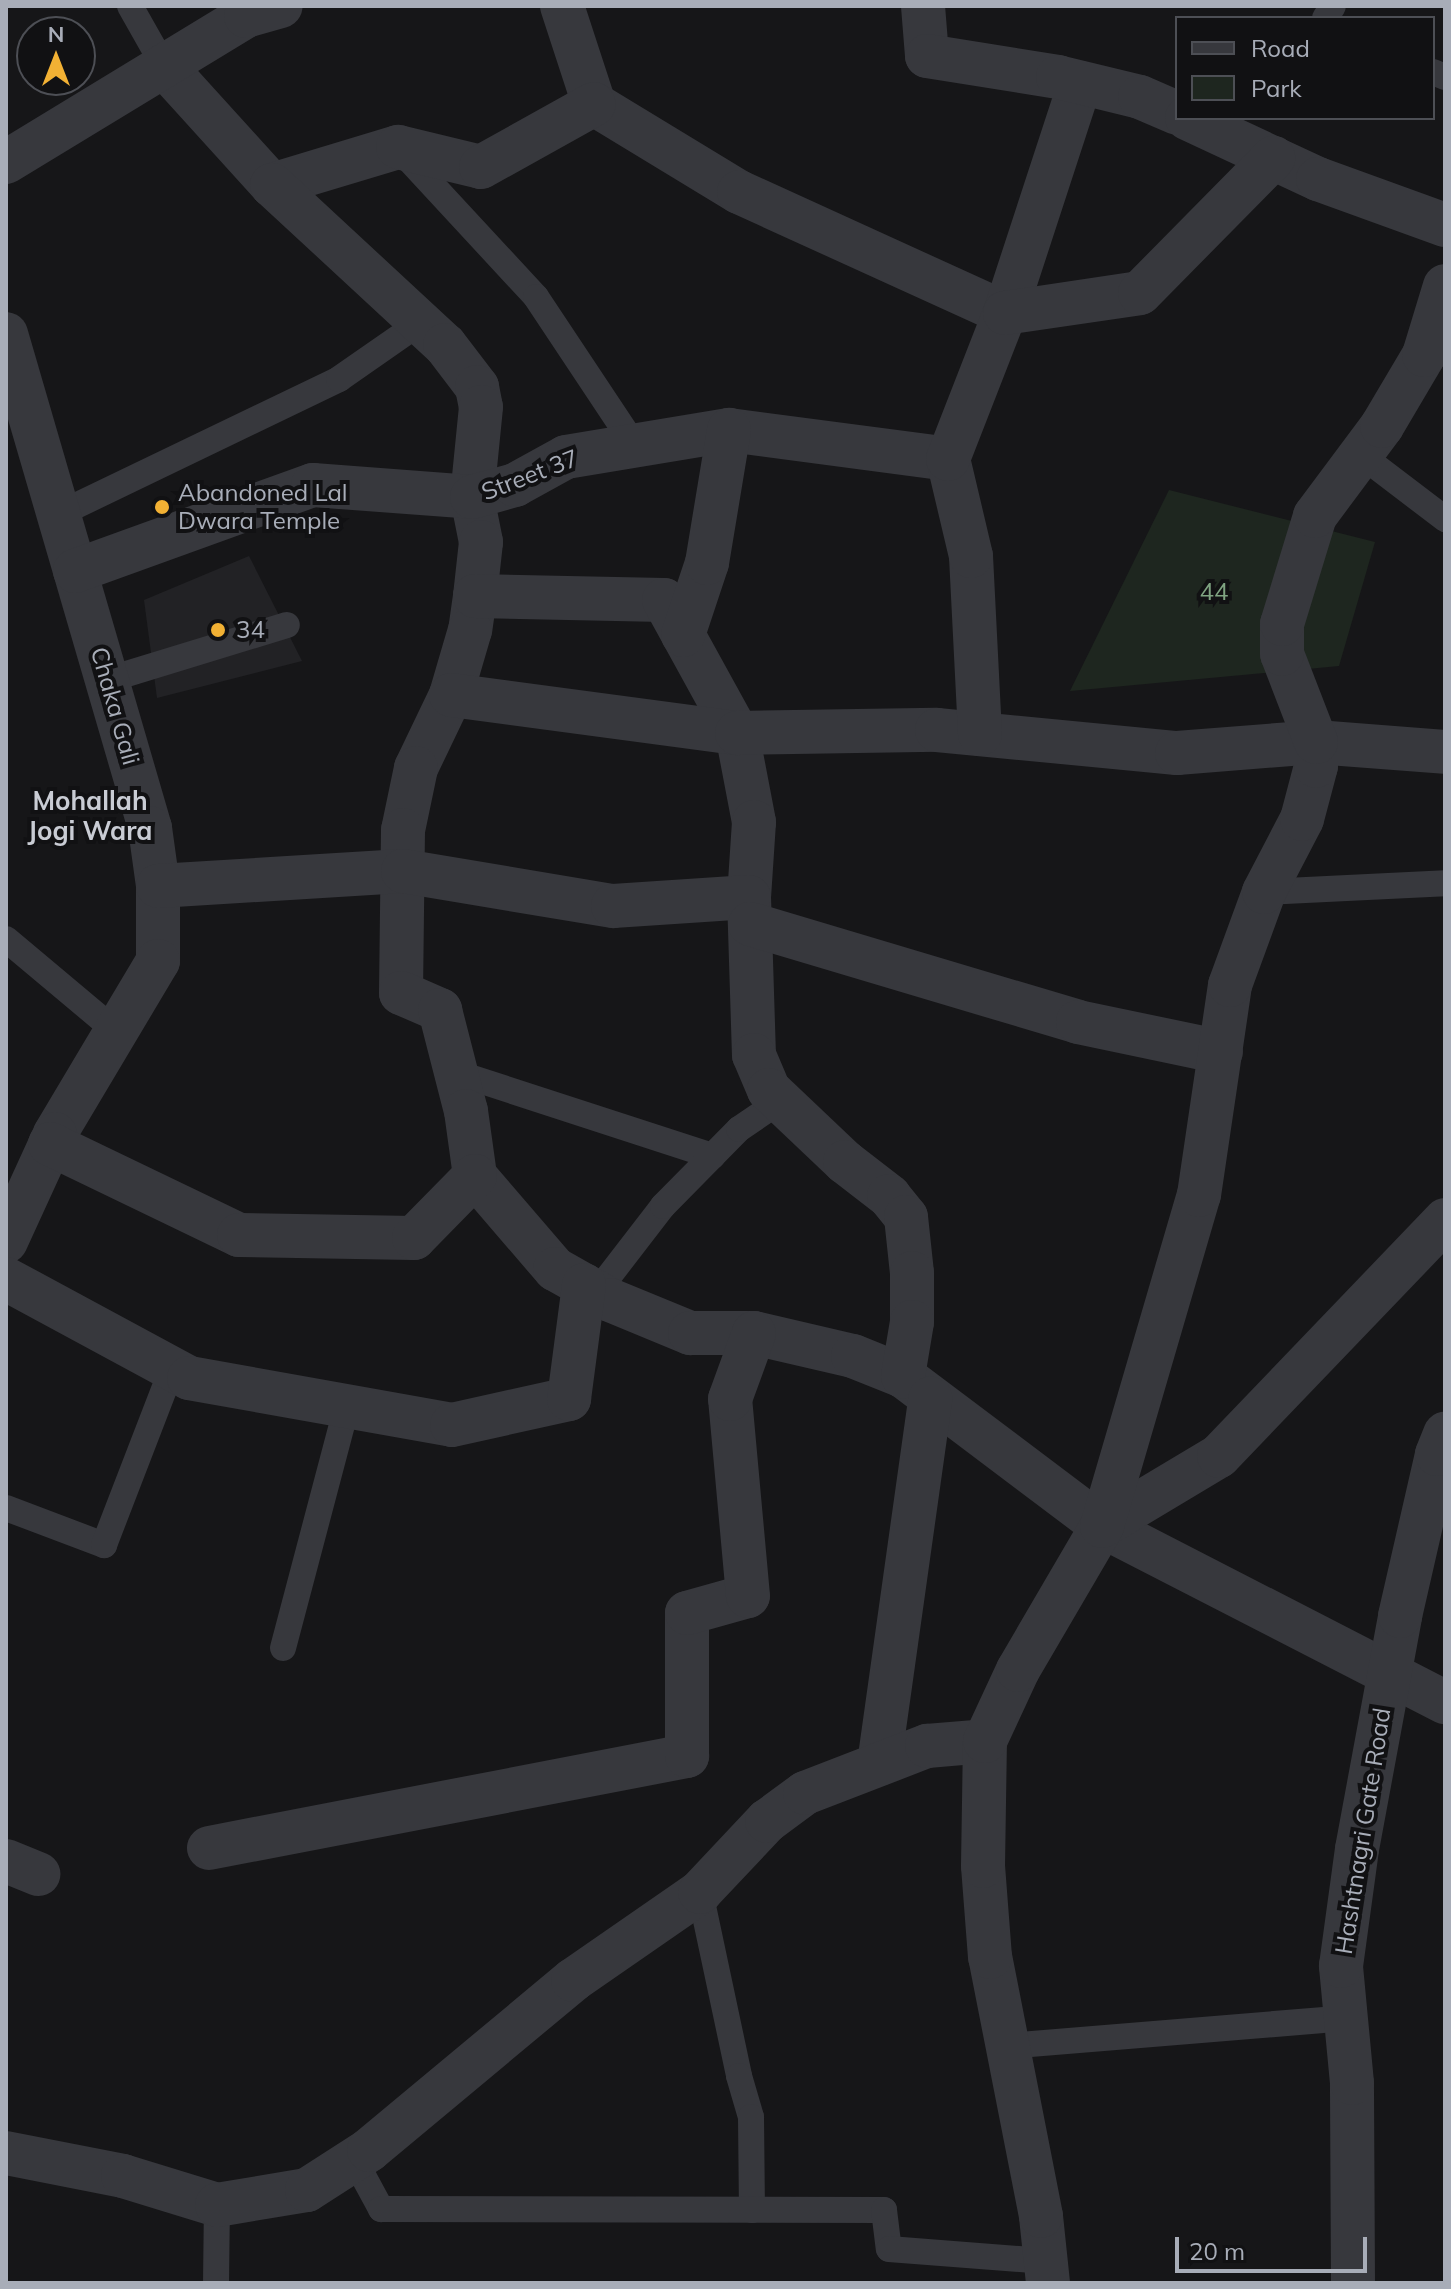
<!DOCTYPE html>
<style>
body{margin:0}
#map{position:relative;width:1451px;height:2289px;overflow:hidden;background:#161618;font-family:Mulish,sans-serif}
div>[style]{position:absolute}
.built>*{inset:0;background:#222225}
.green>*{inset:0;background:#1e261f}
.service>*{height:26px;margin:-13px;padding:0 13px;transform-origin:13px;border-radius:13px;background:#37383d}
.minor>*{height:44px;margin:-22px;padding:0 22px;transform-origin:22px;border-radius:22px;background:#37383d}
.dots>*{width:22px;height:22px;translate:-50% -50%;box-sizing:border-box;border:4px solid #111113;border-radius:50%}
span{translate:-50% -50%;white-space:nowrap;text-align:center;line-height:1.15;-webkit-text-stroke:8px #111113;paint-order:stroke}
.street-label{font-size:24px;color:#a8adb8}
.poi-label{font-size:24px;color:#a8adb8}
.left{translate:0 -50%;text-align:left}
.park-label{font-size:24px;color:#7fa381}
.neighbourhood-label{font-size:26px;color:#c9ccd4;font-weight:700}
.frame{position:absolute;inset:0;border:8px solid #a8adb8;pointer-events:none}
.legend{position:absolute;left:1175px;top:16px;width:260px;height:104px;box-sizing:border-box;background:#111113;border:2px solid #4d4f55;margin:0;padding:10px 14px;list-style:none;font-size:24px;color:#a8adb8}
.legend li{display:flex;align-items:center;gap:16px;height:40px}
.legend b{width:40px;border:2px solid #4d4f55}
.north{position:absolute;left:16px;top:16px;width:80px;height:80px;box-sizing:border-box;background:#111113;border:2px solid #4d4f55;border-radius:50%;rotate:0deg;font-size:22px;font-weight:700;line-height:32px;text-align:center;color:#a8adb8}
.north::after{content:'';display:block;margin:auto;width:28px;height:36px;background:#f2b134;clip-path:polygon(50% 0,100% 100%,50% 72%,0 100%)}
.scale{position:absolute;left:1175px;top:2237px;width:192px;height:36px;box-sizing:border-box;border:4px solid #a8adb8;border-top:0;padding-left:10px;font-size:24px;line-height:28px;white-space:nowrap;color:#a8adb8;-webkit-text-stroke:6px #111113;paint-order:stroke}
</style>
<div id="map">
<div class="built">
<i style="clip-path:polygon(249px 556px,302px 661px,157px 698px,144px 600px)"></i>
</div>
<div class="green">
<i style="clip-path:polygon(1169px 490px,1375px 542px,1339px 666px,1070px 691px)"></i>
</div>
<div class="service">
<i style="left:130px;top:6px;width:69px;rotate:60.5deg"></i>
<i style="left:1325px;top:18px;width:14px;rotate:-56deg"></i>
<i style="left:1433px;top:72px;width:13px;rotate:23deg"></i>
<i style="left:400px;top:150px;width:200px;rotate:47.2deg"></i>
<i style="left:536px;top:297px;width:175px;rotate:56.4deg"></i>
<i style="left:1361px;top:455px;width:106px;rotate:37.3deg"></i>
<i style="left:59px;top:514px;width:311px;rotate:-25.7deg"></i>
<i style="left:339px;top:379px;width:100px;rotate:-34.8deg"></i>
<i style="left:107px;top:680px;width:188px;rotate:-17deg"></i>
<i style="left:1264px;top:892px;width:181px;rotate:-2.8deg"></i>
<i style="left:6px;top:939px;width:145px;rotate:40deg"></i>
<i style="left:454px;top:1072px;width:272px;rotate:18deg"></i>
<i style="left:596px;top:1293px;width:110px;rotate:-52.4deg"></i>
<i style="left:663px;top:1206px;width:108px;rotate:-45.4deg"></i>
<i style="left:739px;top:1129px;width:50px;rotate:-34.3deg"></i>
<i style="left:6px;top:1508px;width:105px;rotate:20.7deg"></i>
<i style="left:104px;top:1545px;width:189px;rotate:-68.9deg"></i>
<i style="left:283px;top:1648px;width:250px;rotate:-75.2deg"></i>
<i style="left:700px;top:1892px;width:188px;rotate:78deg"></i>
<i style="left:739px;top:2076px;width:43px;rotate:73.7deg"></i>
<i style="left:751px;top:2117px;width:93px;rotate:89.4deg"></i>
<i style="left:1007px;top:2046px;width:340px;rotate:-4.7deg"></i>
<i style="left:354px;top:2159px;width:57px;rotate:61.6deg"></i>
<i style="left:381px;top:2209px;width:503px;rotate:0.11deg"></i>
<i style="left:884px;top:2210px;width:39px;rotate:83deg"></i>
<i style="left:889px;top:2249px;width:157px;rotate:4.4deg"></i>
<i style="left:216px;top:2283px;width:78px;rotate:-89.3deg"></i>
</div>
<div class="minor">
<i style="left:562px;top:6px;width:103px;rotate:71.9deg"></i>
<i style="left:594px;top:104px;width:170px;rotate:31.3deg"></i>
<i style="left:739px;top:192px;width:292px;rotate:24.5deg"></i>
<i style="left:1005px;top:313px;width:242px;rotate:-71.9deg"></i>
<i style="left:923px;top:6px;width:50px;rotate:85.4deg"></i>
<i style="left:927px;top:56px;width:133px;rotate:9.1deg"></i>
<i style="left:1058px;top:77px;width:84px;rotate:13.7deg"></i>
<i style="left:1140px;top:97px;width:40px;rotate:23.4deg"></i>
<i style="left:164px;top:66px;width:161px;rotate:47.8deg"></i>
<i style="left:272px;top:185px;width:132px;rotate:-16.8deg"></i>
<i style="left:398px;top:147px;width:85px;rotate:13.5deg"></i>
<i style="left:481px;top:167px;width:129px;rotate:-29.1deg"></i>
<i style="left:1187px;top:118px;width:145px;rotate:25deg"></i>
<i style="left:1318px;top:179px;width:135px;rotate:19.9deg"></i>
<i style="left:6px;top:162px;width:281px;rotate:-31.3deg"></i>
<i style="left:246px;top:16px;width:36px;rotate:-16deg"></i>
<i style="left:272px;top:185px;width:236px;rotate:42.8deg"></i>
<i style="left:445px;top:345px;width:53px;rotate:52.7deg"></i>
<i style="left:477px;top:387px;width:20px;rotate:79deg"></i>
<i style="left:481px;top:407px;width:90px;rotate:95.7deg"></i>
<i style="left:472px;top:497px;width:46px;rotate:78.7deg"></i>
<i style="left:481px;top:542px;width:54px;rotate:96.3deg"></i>
<i style="left:475px;top:596px;width:34px;rotate:98deg"></i>
<i style="left:470px;top:630px;width:68px;rotate:106.3deg"></i>
<i style="left:451px;top:695px;width:81px;rotate:115.6deg"></i>
<i style="left:416px;top:768px;width:63px;rotate:101.8deg"></i>
<i style="left:403px;top:830px;width:163px;rotate:90.7deg"></i>
<i style="left:401px;top:993px;width:43px;rotate:23.6deg"></i>
<i style="left:440px;top:1010px;width:104px;rotate:75.6deg"></i>
<i style="left:466px;top:1111px;width:66px;rotate:82.1deg"></i>
<i style="left:475px;top:1176px;width:123px;rotate:49.3deg"></i>
<i style="left:555px;top:1269px;width:63px;rotate:29.4deg"></i>
<i style="left:610px;top:1300px;width:87px;rotate:22.4deg"></i>
<i style="left:690px;top:1333px;width:64px"></i>
<i style="left:754px;top:1333px;width:102px;rotate:13.1deg"></i>
<i style="left:853px;top:1356px;width:54px;rotate:21.8deg"></i>
<i style="left:903px;top:1376px;width:249px;rotate:37deg"></i>
<i style="left:1102px;top:1526px;width:386px;rotate:27.2deg"></i>
<i style="left:6px;top:334px;width:515px;rotate:73.75deg"></i>
<i style="left:150px;top:828px;width:59px;rotate:82.1deg"></i>
<i style="left:158px;top:886px;width:75px;rotate:90deg"></i>
<i style="left:158px;top:961px;width:201px;rotate:120.8deg"></i>
<i style="left:55px;top:1134px;width:118px;rotate:114.6deg"></i>
<i style="left:75px;top:571px;width:253px;rotate:-19.9deg"></i>
<i style="left:313px;top:485px;width:159px;rotate:4.3deg"></i>
<i style="left:472px;top:497px;width:45px;rotate:-15.6deg"></i>
<i style="left:515px;top:485px;width:58px;rotate:-28.8deg"></i>
<i style="left:566px;top:457px;width:165px;rotate:-9.4deg"></i>
<i style="left:729px;top:430px;width:221px;rotate:7.5deg"></i>
<i style="left:475px;top:596px;width:189px;rotate:1.2deg"></i>
<i style="left:664px;top:600px;width:152px;rotate:61.2deg"></i>
<i style="left:737px;top:733px;width:91px;rotate:79.2deg"></i>
<i style="left:754px;top:822px;width:75px;rotate:93.8deg"></i>
<i style="left:749px;top:897px;width:158px;rotate:88.2deg"></i>
<i style="left:754px;top:1055px;width:38px;rotate:67deg"></i>
<i style="left:769px;top:1090px;width:105px;rotate:43.5deg"></i>
<i style="left:845px;top:1162px;width:56px;rotate:37.7deg"></i>
<i style="left:889px;top:1196px;width:27px;rotate:51deg"></i>
<i style="left:906px;top:1217px;width:56px;rotate:83.9deg"></i>
<i style="left:912px;top:1273px;width:49px;rotate:90deg"></i>
<i style="left:912px;top:1322px;width:55px;rotate:99.5deg"></i>
<i style="left:683px;top:635px;width:76px;rotate:-71.6deg"></i>
<i style="left:707px;top:563px;width:135px;rotate:-80.6deg"></i>
<i style="left:451px;top:695px;width:289px;rotate:7.6deg"></i>
<i style="left:737px;top:733px;width:200px;rotate:-0.9deg"></i>
<i style="left:937px;top:730px;width:241px;rotate:5.5deg"></i>
<i style="left:1177px;top:753px;width:139px;rotate:-4.5deg"></i>
<i style="left:1316px;top:742px;width:129px;rotate:4.4deg"></i>
<i style="left:980px;top:734px;width:178px;rotate:-92.9deg"></i>
<i style="left:971px;top:556px;width:100px;rotate:-103.3deg"></i>
<i style="left:948px;top:459px;width:157px;rotate:-68.7deg"></i>
<i style="left:1005px;top:313px;width:136px;rotate:-8.4deg"></i>
<i style="left:1140px;top:293px;width:190px;rotate:-45.4deg"></i>
<i style="left:158px;top:886px;width:245px;rotate:-3.5deg"></i>
<i style="left:403px;top:871px;width:213px;rotate:9.5deg"></i>
<i style="left:613px;top:906px;width:136px;rotate:-3.8deg"></i>
<i style="left:750px;top:924px;width:342px;rotate:16.6deg"></i>
<i style="left:1078px;top:1022px;width:146px;rotate:11.8deg"></i>
<i style="left:50px;top:1144px;width:210px;rotate:25.7deg"></i>
<i style="left:239px;top:1235px;width:175px;rotate:1deg"></i>
<i style="left:414px;top:1238px;width:87px;rotate:-45.5deg"></i>
<i style="left:6px;top:1279px;width:208px;rotate:28.4deg"></i>
<i style="left:189px;top:1378px;width:267px;rotate:10.1deg"></i>
<i style="left:452px;top:1425px;width:120px;rotate:-12.5deg"></i>
<i style="left:569px;top:1399px;width:115px;rotate:-82.5deg"></i>
<i style="left:1102px;top:1526px;width:136px;rotate:-30.9deg"></i>
<i style="left:1219px;top:1456px;width:327px;rotate:-46.2deg"></i>
<i style="left:879px;top:1764px;width:369px;rotate:-82deg"></i>
<i style="left:209px;top:1848px;width:487px;rotate:-10.9deg"></i>
<i style="left:687px;top:1756px;width:143px;rotate:-90deg"></i>
<i style="left:687px;top:1613px;width:63px;rotate:-15.6deg"></i>
<i style="left:748px;top:1596px;width:198px;rotate:-95.2deg"></i>
<i style="left:730px;top:1399px;width:70px;rotate:-70deg"></i>
<i style="left:6px;top:1861px;width:35px;rotate:22deg"></i>
<i style="left:6px;top:2153px;width:119px;rotate:11.1deg"></i>
<i style="left:123px;top:2176px;width:98px;rotate:17.1deg"></i>
<i style="left:217px;top:2205px;width:91px;rotate:-9.5deg"></i>
<i style="left:307px;top:2190px;width:74px;rotate:-32.8deg"></i>
<i style="left:369px;top:2150px;width:266px;rotate:-39.8deg"></i>
<i style="left:573px;top:1980px;width:155px;rotate:-34.7deg"></i>
<i style="left:700px;top:1892px;width:98px;rotate:-46.7deg"></i>
<i style="left:767px;top:1821px;width:47px;rotate:-36.4deg"></i>
<i style="left:805px;top:1793px;width:131px;rotate:-21.1deg"></i>
<i style="left:927px;top:1746px;width:58px;rotate:-4.9deg"></i>
<i style="left:1048px;top:2283px;width:67px;rotate:-96deg"></i>
<i style="left:1041px;top:2216px;width:264px;rotate:-101.1deg"></i>
<i style="left:990px;top:1957px;width:91px;rotate:-94.4deg"></i>
<i style="left:983px;top:1866px;width:125px;rotate:-89.1deg"></i>
<i style="left:985px;top:1741px;width:78px;rotate:-65.1deg"></i>
<i style="left:1018px;top:1670px;width:167px;rotate:-59.7deg"></i>
<i style="left:1102px;top:1526px;width:345px;rotate:-73.7deg"></i>
<i style="left:1199px;top:1195px;width:212px;rotate:-81.6deg"></i>
<i style="left:1230px;top:985px;width:99px;rotate:-69.9deg"></i>
<i style="left:1264px;top:892px;width:82px;rotate:-62.5deg"></i>
<i style="left:1302px;top:819px;width:55px;rotate:-75.2deg"></i>
<i style="left:1316px;top:766px;width:24px;rotate:-90deg"></i>
<i style="left:1316px;top:742px;width:94px;rotate:-111.1deg"></i>
<i style="left:1282px;top:654px;width:30px;rotate:-90deg"></i>
<i style="left:1282px;top:624px;width:113px;rotate:-73deg"></i>
<i style="left:1315px;top:516px;width:112px;rotate:-53.3deg"></i>
<i style="left:1382px;top:426px;width:82px;rotate:-59.4deg"></i>
<i style="left:1424px;top:355px;width:72px;rotate:-73.1deg"></i>
<i style="left:1353px;top:2283px;width:200px;rotate:-90.3deg"></i>
<i style="left:1352px;top:2083px;width:118px;rotate:-95.4deg"></i>
<i style="left:1341px;top:1966px;width:118px;rotate:-82.2deg"></i>
<i style="left:1357px;top:1849px;width:237px;rotate:-79.5deg"></i>
<i style="left:1400px;top:1616px;width:166px;rotate:-77.1deg"></i>
<i style="left:1437px;top:1454px;width:22px;rotate:-68deg"></i>
</div>
<div class="dots">
<i style="left:162px;top:507px;background:#f2b134"></i>
<i style="left:218px;top:630px;background:#f2b134"></i>
</div>
<div class="street-label">
<span style="left:530px;top:475px;rotate:-21deg">Street 37</span>
<span style="left:115px;top:706px;rotate:74deg">Chaka Gali</span>
<span style="left:1363px;top:1831px;rotate:-81deg">Hashtnagri Gate Road</span>
</div>
<div class="poi-label">
<span class="left" style="left:178px;top:507px">Abandoned Lal<br>Dwara Temple</span>
<span class="left" style="left:236px;top:630px">34</span>
</div>
<div class="park-label">
<span style="left:1214px;top:592px">44</span>
</div>
<div class="neighbourhood-label">
<span style="left:90px;top:816px">Mohallah<br>Jogi Wara</span>
</div>
<div class="frame"></div>
<ul class="legend">
<li><b style="height:10px;background:#37383d"></b>Road</li>
<li><b style="height:22px;background:#1e261f"></b>Park</li>
</ul>
<div class="north">N</div>
<div class="scale">20 m</div>
</div>
